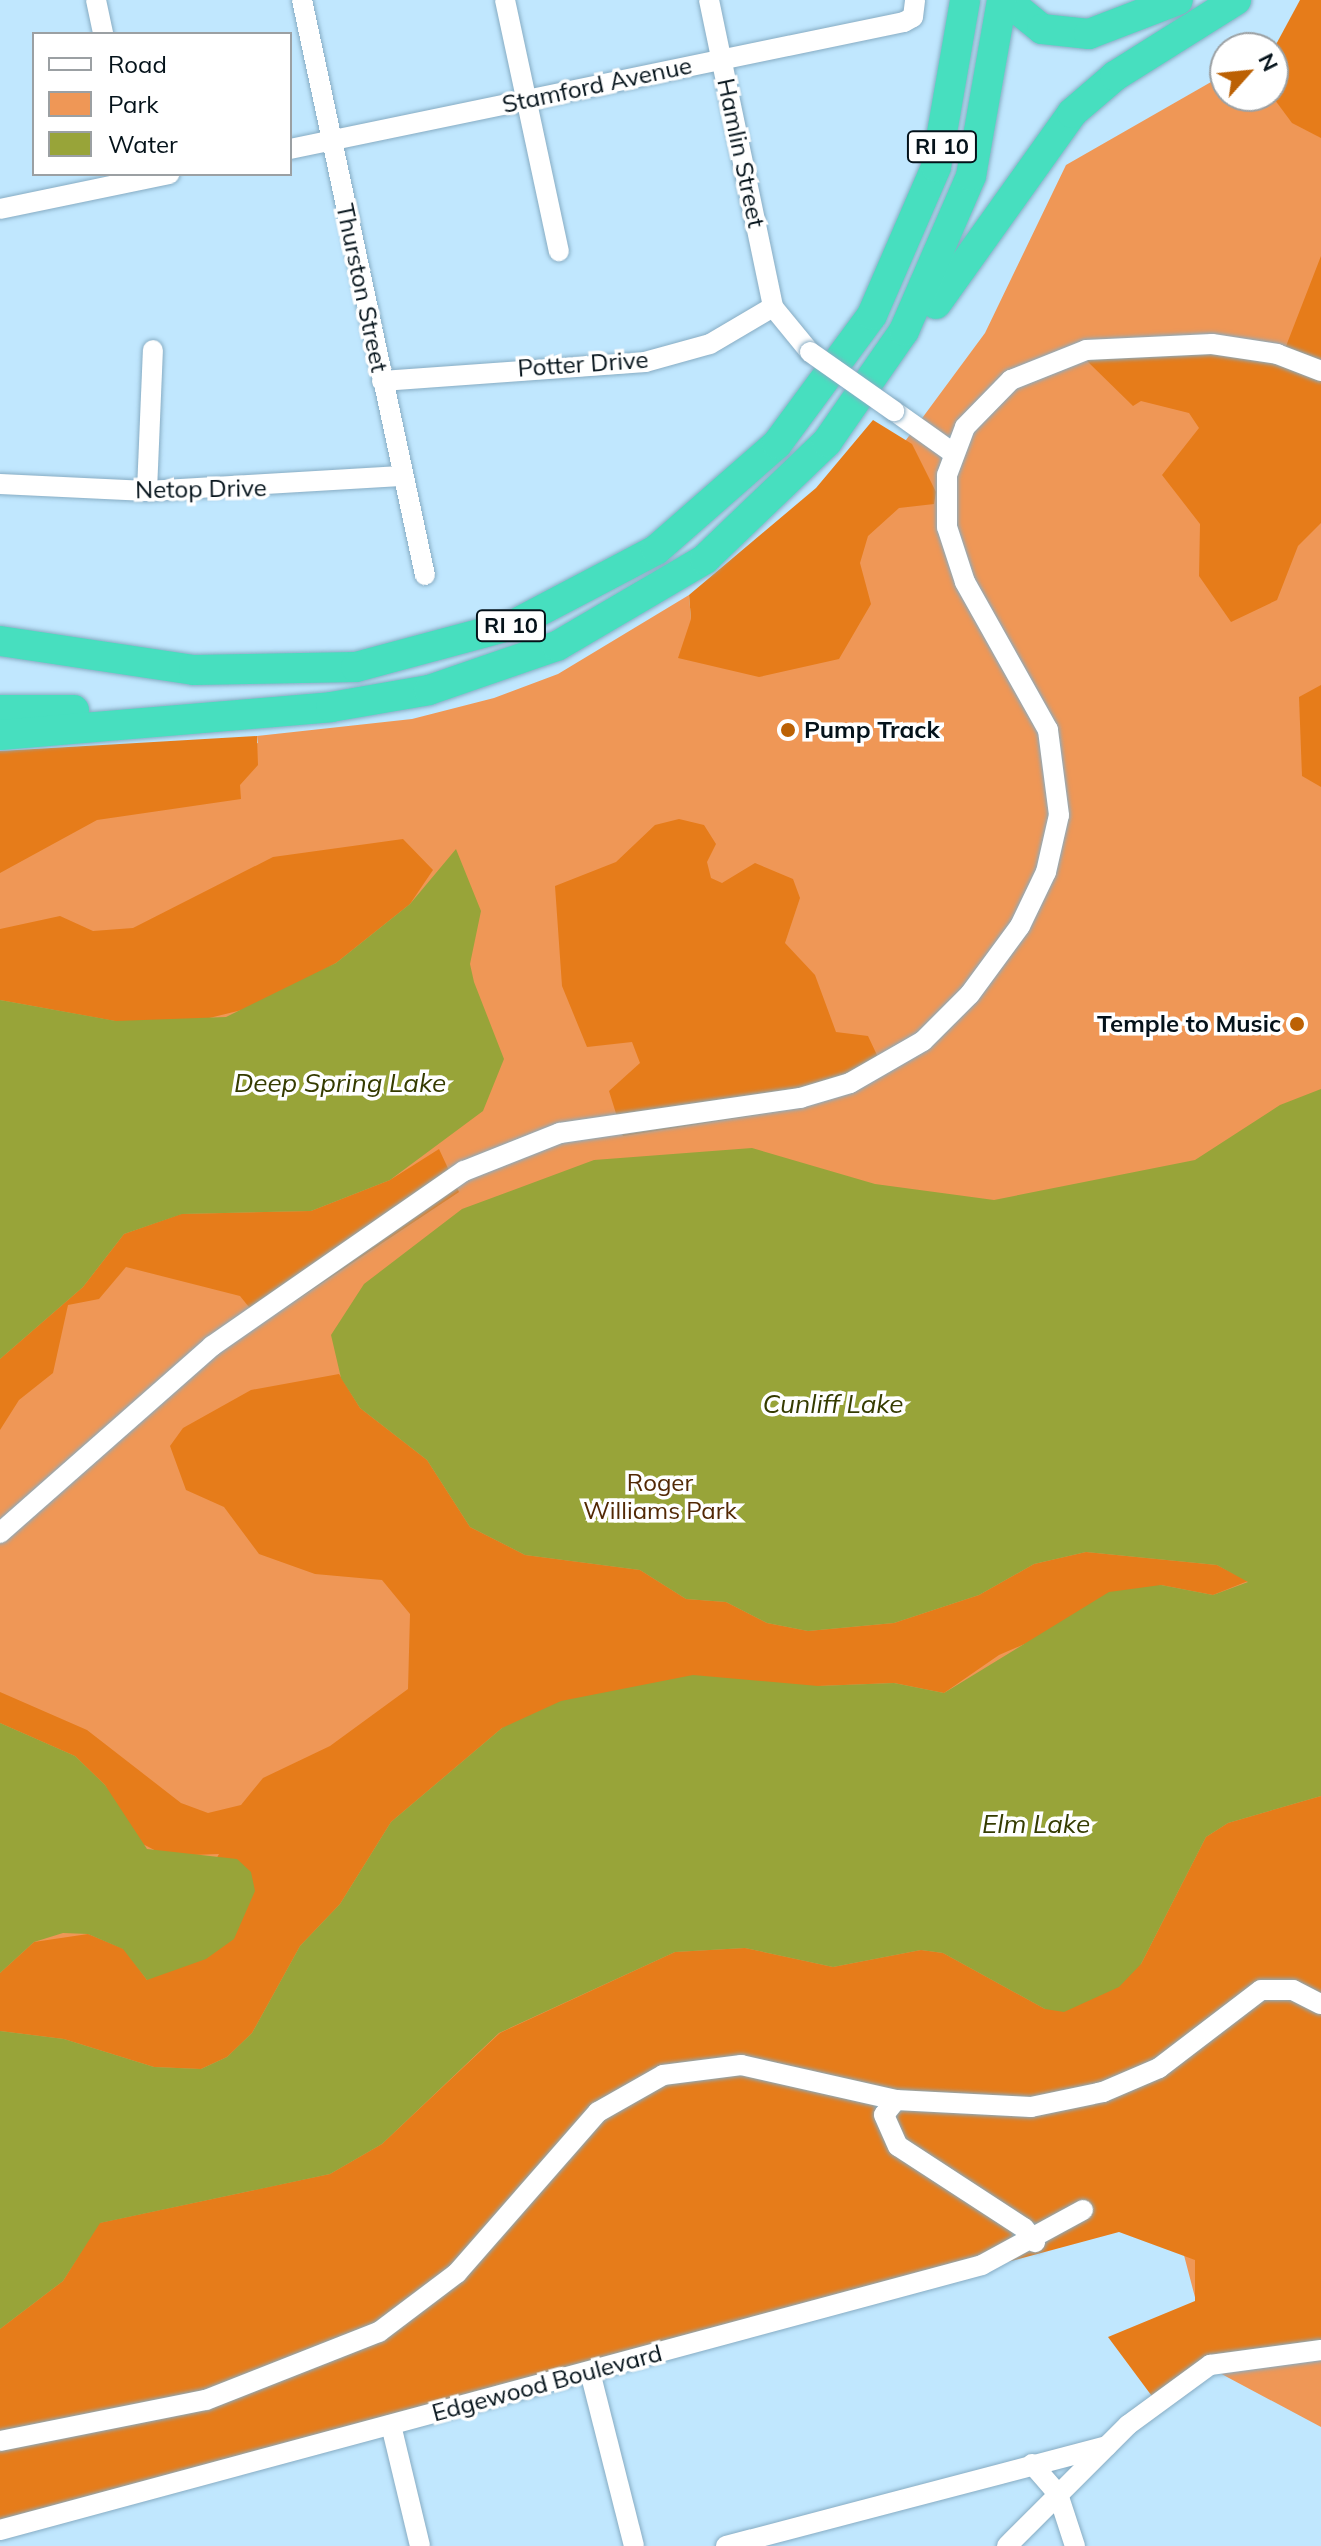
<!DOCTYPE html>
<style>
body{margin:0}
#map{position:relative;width:1321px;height:2546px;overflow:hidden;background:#c0e7fe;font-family:Mulish,sans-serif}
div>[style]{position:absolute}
.green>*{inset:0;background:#ef9756}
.forest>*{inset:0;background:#e67c1a}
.water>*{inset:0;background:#98a439}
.roads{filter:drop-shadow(0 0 2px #87acc3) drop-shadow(0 0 2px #87acc3)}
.minor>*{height:20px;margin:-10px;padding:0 10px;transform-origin:10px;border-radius:10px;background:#fff}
.highway>*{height:30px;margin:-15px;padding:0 15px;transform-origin:15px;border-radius:15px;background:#47dfbf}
.bridges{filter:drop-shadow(0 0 2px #87acc3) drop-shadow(0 0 2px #87acc3)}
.minor-bridge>*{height:20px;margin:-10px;padding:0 10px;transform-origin:10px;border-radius:10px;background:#fff}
.dots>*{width:22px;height:22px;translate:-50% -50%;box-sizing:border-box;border:4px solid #fff;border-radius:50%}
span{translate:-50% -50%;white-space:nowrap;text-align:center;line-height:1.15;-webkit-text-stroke:7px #fff;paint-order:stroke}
.shield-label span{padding:2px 6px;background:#fff;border:2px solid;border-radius:6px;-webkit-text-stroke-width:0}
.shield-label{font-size:22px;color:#04121a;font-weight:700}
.street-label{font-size:24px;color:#04121a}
.poi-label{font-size:24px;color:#04121a;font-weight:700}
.left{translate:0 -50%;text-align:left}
.right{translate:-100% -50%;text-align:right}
.park-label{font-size:24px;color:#522804}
.water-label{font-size:26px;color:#353b00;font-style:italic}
.legend{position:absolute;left:32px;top:32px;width:260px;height:144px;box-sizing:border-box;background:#fff;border:2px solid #9ba0a3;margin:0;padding:10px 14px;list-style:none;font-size:24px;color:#04121a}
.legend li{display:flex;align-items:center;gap:16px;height:40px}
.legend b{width:40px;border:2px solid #9ba0a3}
.north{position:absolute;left:1209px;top:32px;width:80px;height:80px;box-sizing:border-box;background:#fff;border:2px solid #9ba0a3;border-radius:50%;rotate:63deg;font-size:22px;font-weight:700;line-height:32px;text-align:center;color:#04121a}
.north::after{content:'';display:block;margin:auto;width:28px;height:36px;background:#bc6104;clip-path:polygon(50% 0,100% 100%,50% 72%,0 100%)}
</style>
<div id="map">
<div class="green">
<i style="clip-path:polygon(1321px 19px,1321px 2427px,1214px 2370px,1168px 2194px,0 2508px,0 800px,258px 743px,257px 736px,412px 719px,494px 698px,558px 674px,689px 595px,691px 619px,903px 444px,985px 333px,1066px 165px,1225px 74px,1225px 96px,1273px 96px,1270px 48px)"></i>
</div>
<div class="forest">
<i style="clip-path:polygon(1300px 0,1321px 0,1321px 138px,1292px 123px,1272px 96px,1273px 50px)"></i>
<i style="clip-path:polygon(1321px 256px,1321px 523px,1298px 546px,1277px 600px,1231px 622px,1199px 576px,1200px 524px,1162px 475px,1199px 428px,1189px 413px,1141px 401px,1133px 406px,1086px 360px,1135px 347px,1281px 359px)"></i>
<i style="clip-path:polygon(873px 420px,912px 444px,936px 492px,934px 504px,899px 508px,868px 536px,860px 563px,871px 604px,839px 659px,759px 677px,678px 658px,691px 619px,689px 595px,816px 488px)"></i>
<i style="clip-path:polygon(1321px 685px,1321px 787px,1302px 776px,1299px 697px)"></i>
<i style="clip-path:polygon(257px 736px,258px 765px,240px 785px,241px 799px,97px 820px,0 873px,0 751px)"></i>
<i style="clip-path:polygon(679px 819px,704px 825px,716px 844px,707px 862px,711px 878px,722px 883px,755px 863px,793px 879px,800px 898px,785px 943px,815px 975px,836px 1032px,868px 1036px,884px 1070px,781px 1111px,623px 1136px,609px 1091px,640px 1063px,632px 1042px,587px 1047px,562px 986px,555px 886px,616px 862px,655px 825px)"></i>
<i style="clip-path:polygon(403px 839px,433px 870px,410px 904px,336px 963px,258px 1006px,189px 1023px,115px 1021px,0 1000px,0 929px,60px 916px,93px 931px,133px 928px,273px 857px)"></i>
<i style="clip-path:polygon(439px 1149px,459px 1192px,262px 1323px,240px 1296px,126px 1267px,99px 1299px,68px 1305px,53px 1373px,19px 1400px,0 1430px,0 1359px,83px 1287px,124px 1234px,181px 1214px,311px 1211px,390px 1180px)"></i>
<i style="clip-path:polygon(339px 1374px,360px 1408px,427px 1460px,470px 1527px,525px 1555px,640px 1570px,686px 1599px,726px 1602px,767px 1623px,808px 1631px,894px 1623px,979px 1595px,1034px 1564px,1086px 1552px,1217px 1565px,1248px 1581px,1213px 1595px,1161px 1585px,999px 1655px,944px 1693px,894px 1683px,818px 1686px,502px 1728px,391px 1822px,340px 1904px,300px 1946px,252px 2033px,227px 2057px,201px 2069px,154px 2067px,64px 2039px,0 2031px,0 1973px,34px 1942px,88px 1934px,124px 1949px,147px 1980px,219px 1854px,166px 1856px,135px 1840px,105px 1785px,75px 1756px,0 1723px,0 1692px,87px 1730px,181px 1803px,208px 1813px,241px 1805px,263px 1778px,330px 1746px,408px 1689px,410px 1614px,382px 1580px,315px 1574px,259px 1554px,224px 1507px,186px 1490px,170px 1446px,183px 1428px,251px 1390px)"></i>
<i style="clip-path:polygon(1321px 1796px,1321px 2359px,1227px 2365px,1157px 2403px,1108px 2337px,1195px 2301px,1195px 2260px,1119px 2232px,0 2534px,0 2329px,63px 2281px,99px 2223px,330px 2174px,382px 2144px,500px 2033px,675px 1952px,745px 1948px,833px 1967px,921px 1950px,943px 1953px,1045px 2009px,1141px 1964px,1206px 1837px,1228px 1823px)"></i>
</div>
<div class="water">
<i style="clip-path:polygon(456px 849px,481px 911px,470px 964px,474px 982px,504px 1059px,483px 1111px,390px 1180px,311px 1211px,182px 1214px,124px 1234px,83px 1287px,0 1359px,0 1000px,116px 1021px,226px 1017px,336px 963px,410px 904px)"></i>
<i style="clip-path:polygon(1321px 1089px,1321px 1796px,1228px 1823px,1206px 1837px,1141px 1964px,1119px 1987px,1064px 2012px,1045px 2009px,943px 1953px,921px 1950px,833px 1967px,745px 1948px,675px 1952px,499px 2033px,382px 2144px,330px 2174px,100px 2223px,63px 2281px,0 2329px,0 2031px,64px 2039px,154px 2067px,201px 2069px,227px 2057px,252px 2033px,300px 1946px,340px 1904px,391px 1822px,502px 1728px,561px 1701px,693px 1675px,818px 1686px,894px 1683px,944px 1693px,1109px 1592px,1161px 1585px,1213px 1595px,1248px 1582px,1217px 1565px,1086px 1552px,1034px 1564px,979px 1595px,894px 1623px,808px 1631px,767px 1623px,726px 1602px,686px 1599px,640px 1570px,525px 1555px,470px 1527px,427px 1460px,360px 1408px,341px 1378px,331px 1335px,364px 1284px,462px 1209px,594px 1160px,752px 1148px,875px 1184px,994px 1200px,1195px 1160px,1280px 1105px)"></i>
<i style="clip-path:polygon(0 1723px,75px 1756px,105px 1785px,147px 1849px,237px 1859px,251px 1872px,255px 1891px,234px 1939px,206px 1959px,147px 1980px,123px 1949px,88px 1934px,63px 1933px,34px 1942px,0 1973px)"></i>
</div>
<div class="roads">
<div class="minor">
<i style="left:96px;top:0;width:35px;rotate:78deg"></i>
<i style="left:302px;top:0;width:588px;rotate:77.93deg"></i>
<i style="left:505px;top:0;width:257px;rotate:77.9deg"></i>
<i style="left:709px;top:0;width:314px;rotate:78.2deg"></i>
<i style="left:773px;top:307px;width:58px;rotate:50.6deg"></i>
<i style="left:290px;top:149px;width:627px;rotate:-11.69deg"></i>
<i style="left:904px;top:22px;width:10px;rotate:-29deg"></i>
<i style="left:913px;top:17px;width:17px;rotate:-83deg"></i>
<i style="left:0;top:209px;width:173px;rotate:-11.7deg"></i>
<i style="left:382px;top:381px;width:264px;rotate:-4.1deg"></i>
<i style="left:645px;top:362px;width:67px;rotate:-15.5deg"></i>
<i style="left:710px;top:344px;width:73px;rotate:-30.4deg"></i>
<i style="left:894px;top:411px;width:72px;rotate:35.4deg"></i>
<i style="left:0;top:484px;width:147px;rotate:2.7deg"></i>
<i style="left:147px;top:491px;width:254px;rotate:-3.4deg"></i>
<i style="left:147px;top:491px;width:141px;rotate:-87.6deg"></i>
<i style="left:0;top:1533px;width:283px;rotate:-41.4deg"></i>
<i style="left:212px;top:1346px;width:307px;rotate:-34.8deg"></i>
<i style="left:464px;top:1171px;width:103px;rotate:-21.6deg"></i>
<i style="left:560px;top:1133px;width:243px;rotate:-8.3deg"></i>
<i style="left:800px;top:1098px;width:52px;rotate:-16.7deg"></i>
<i style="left:850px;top:1083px;width:84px;rotate:-29.9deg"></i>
<i style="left:923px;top:1041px;width:66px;rotate:-45deg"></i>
<i style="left:970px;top:994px;width:84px;rotate:-53.7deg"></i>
<i style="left:1020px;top:926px;width:60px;rotate:-64.3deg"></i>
<i style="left:1046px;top:872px;width:58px;rotate:-77.2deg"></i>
<i style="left:1059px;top:815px;width:86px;rotate:-97.4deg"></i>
<i style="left:1048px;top:730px;width:170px;rotate:-119.3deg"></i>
<i style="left:965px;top:582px;width:58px;rotate:-108.1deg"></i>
<i style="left:947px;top:527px;width:52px;rotate:-90deg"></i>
<i style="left:947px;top:475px;width:51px;rotate:-69.4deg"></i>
<i style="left:965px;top:427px;width:66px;rotate:-45.6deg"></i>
<i style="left:1011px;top:380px;width:81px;rotate:-21.8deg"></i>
<i style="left:1086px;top:350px;width:126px;rotate:-2.7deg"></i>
<i style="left:1212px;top:344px;width:66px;rotate:8.7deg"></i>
<i style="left:1277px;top:354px;width:47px;rotate:21.1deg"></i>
<i style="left:896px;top:2100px;width:19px;rotate:129deg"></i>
<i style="left:884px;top:2115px;width:34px;rotate:66deg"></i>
<i style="left:898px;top:2146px;width:150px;rotate:33.1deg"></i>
<i style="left:1024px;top:2228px;width:18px;rotate:52deg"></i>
<i style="left:590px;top:2372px;width:179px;rotate:75.8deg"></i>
<i style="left:391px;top:2425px;width:124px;rotate:76.5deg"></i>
<i style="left:0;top:2441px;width:210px;rotate:-11.3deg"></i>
<i style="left:206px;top:2400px;width:186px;rotate:-21.5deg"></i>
<i style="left:379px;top:2332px;width:98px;rotate:-37.1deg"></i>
<i style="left:457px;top:2273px;width:214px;rotate:-48.8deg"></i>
<i style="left:598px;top:2112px;width:75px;rotate:-29.6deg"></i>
<i style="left:663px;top:2075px;width:79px;rotate:-7.3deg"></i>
<i style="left:741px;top:2065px;width:159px;rotate:12.7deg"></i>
<i style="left:896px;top:2100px;width:135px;rotate:3deg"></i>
<i style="left:1031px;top:2107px;width:74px;rotate:-11.8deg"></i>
<i style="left:1103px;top:2092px;width:61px;rotate:-23.2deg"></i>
<i style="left:1159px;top:2068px;width:128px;rotate:-37.4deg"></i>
<i style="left:1261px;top:1990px;width:32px"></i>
<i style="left:1293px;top:1990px;width:31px;rotate:27deg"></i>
<i style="left:1032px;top:2464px;width:40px;rotate:49deg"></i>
<i style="left:1058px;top:2494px;width:55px;rotate:71.9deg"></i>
<i style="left:0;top:2530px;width:1017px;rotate:-15.1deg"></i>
<i style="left:982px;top:2265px;width:115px;rotate:-28.6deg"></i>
<i style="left:726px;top:2546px;width:394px;rotate:-14.7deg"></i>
<i style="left:1007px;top:2546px;width:171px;rotate:-45deg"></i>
<i style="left:1128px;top:2425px;width:102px;rotate:-36.2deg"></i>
<i style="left:1210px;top:2365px;width:112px;rotate:-7.7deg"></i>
</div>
<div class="highway">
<i style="left:1006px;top:0;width:46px;rotate:38.9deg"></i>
<i style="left:1042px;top:29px;width:47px;rotate:6.1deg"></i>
<i style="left:1089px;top:34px;width:95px;rotate:-20.9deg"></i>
<i style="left:936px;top:304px;width:234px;rotate:-54.5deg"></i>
<i style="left:1072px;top:113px;width:57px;rotate:-40.7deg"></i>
<i style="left:1115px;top:76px;width:143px;rotate:-32.1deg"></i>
<i style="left:0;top:641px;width:196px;rotate:8.5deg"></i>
<i style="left:194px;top:670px;width:162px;rotate:-1.1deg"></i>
<i style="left:356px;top:667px;width:163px;rotate:-15deg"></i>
<i style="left:513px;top:625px;width:161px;rotate:-27.7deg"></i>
<i style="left:656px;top:550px;width:161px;rotate:-41.2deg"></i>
<i style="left:777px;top:444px;width:160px;rotate:-53.6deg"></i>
<i style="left:872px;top:315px;width:161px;rotate:-66.6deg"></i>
<i style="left:936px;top:167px;width:169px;rotate:-80.1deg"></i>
<i style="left:0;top:710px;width:74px"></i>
<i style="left:0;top:735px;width:332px;rotate:-4.8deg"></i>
<i style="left:331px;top:707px;width:99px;rotate:-9.8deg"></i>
<i style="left:429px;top:690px;width:135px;rotate:-19deg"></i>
<i style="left:557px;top:646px;width:172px;rotate:-30.4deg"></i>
<i style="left:705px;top:559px;width:169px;rotate:-43.8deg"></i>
<i style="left:827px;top:442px;width:135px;rotate:-55.3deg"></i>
<i style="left:904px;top:331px;width:169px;rotate:-66.6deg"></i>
<i style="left:971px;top:176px;width:179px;rotate:-80deg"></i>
</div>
</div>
<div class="bridges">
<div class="minor-bridge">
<i style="left:810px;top:352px;width:103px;rotate:35.1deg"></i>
</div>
</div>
<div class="dots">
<i style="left:788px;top:730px;background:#bc6104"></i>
<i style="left:1297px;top:1024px;background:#bc6104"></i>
</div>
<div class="shield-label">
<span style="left:942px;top:147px">RI 10</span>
<span style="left:511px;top:626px">RI 10</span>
</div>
<div class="street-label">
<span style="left:597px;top:85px;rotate:-12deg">Stamford Avenue</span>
<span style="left:741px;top:153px;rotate:78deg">Hamlin Street</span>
<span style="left:362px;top:288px;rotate:78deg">Thurston Street</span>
<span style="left:583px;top:364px;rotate:-4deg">Potter Drive</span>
<span style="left:201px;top:489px;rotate:-1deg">Netop Drive</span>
<span style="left:547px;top:2383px;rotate:-15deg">Edgewood Boulevard</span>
</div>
<div class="poi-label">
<span class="left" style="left:804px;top:730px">Pump Track</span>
<span class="right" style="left:1281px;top:1024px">Temple to Music</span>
</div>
<div class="park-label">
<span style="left:660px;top:1497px">Roger<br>Williams Park</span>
</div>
<div class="water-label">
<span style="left:340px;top:1083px">Deep Spring Lake</span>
<span style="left:833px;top:1404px">Cunliff Lake</span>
<span style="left:1036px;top:1824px">Elm Lake</span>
</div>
<ul class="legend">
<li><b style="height:10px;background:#fff"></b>Road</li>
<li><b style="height:22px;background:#ef9756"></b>Park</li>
<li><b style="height:22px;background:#98a439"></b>Water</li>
</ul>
<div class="north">N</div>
</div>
